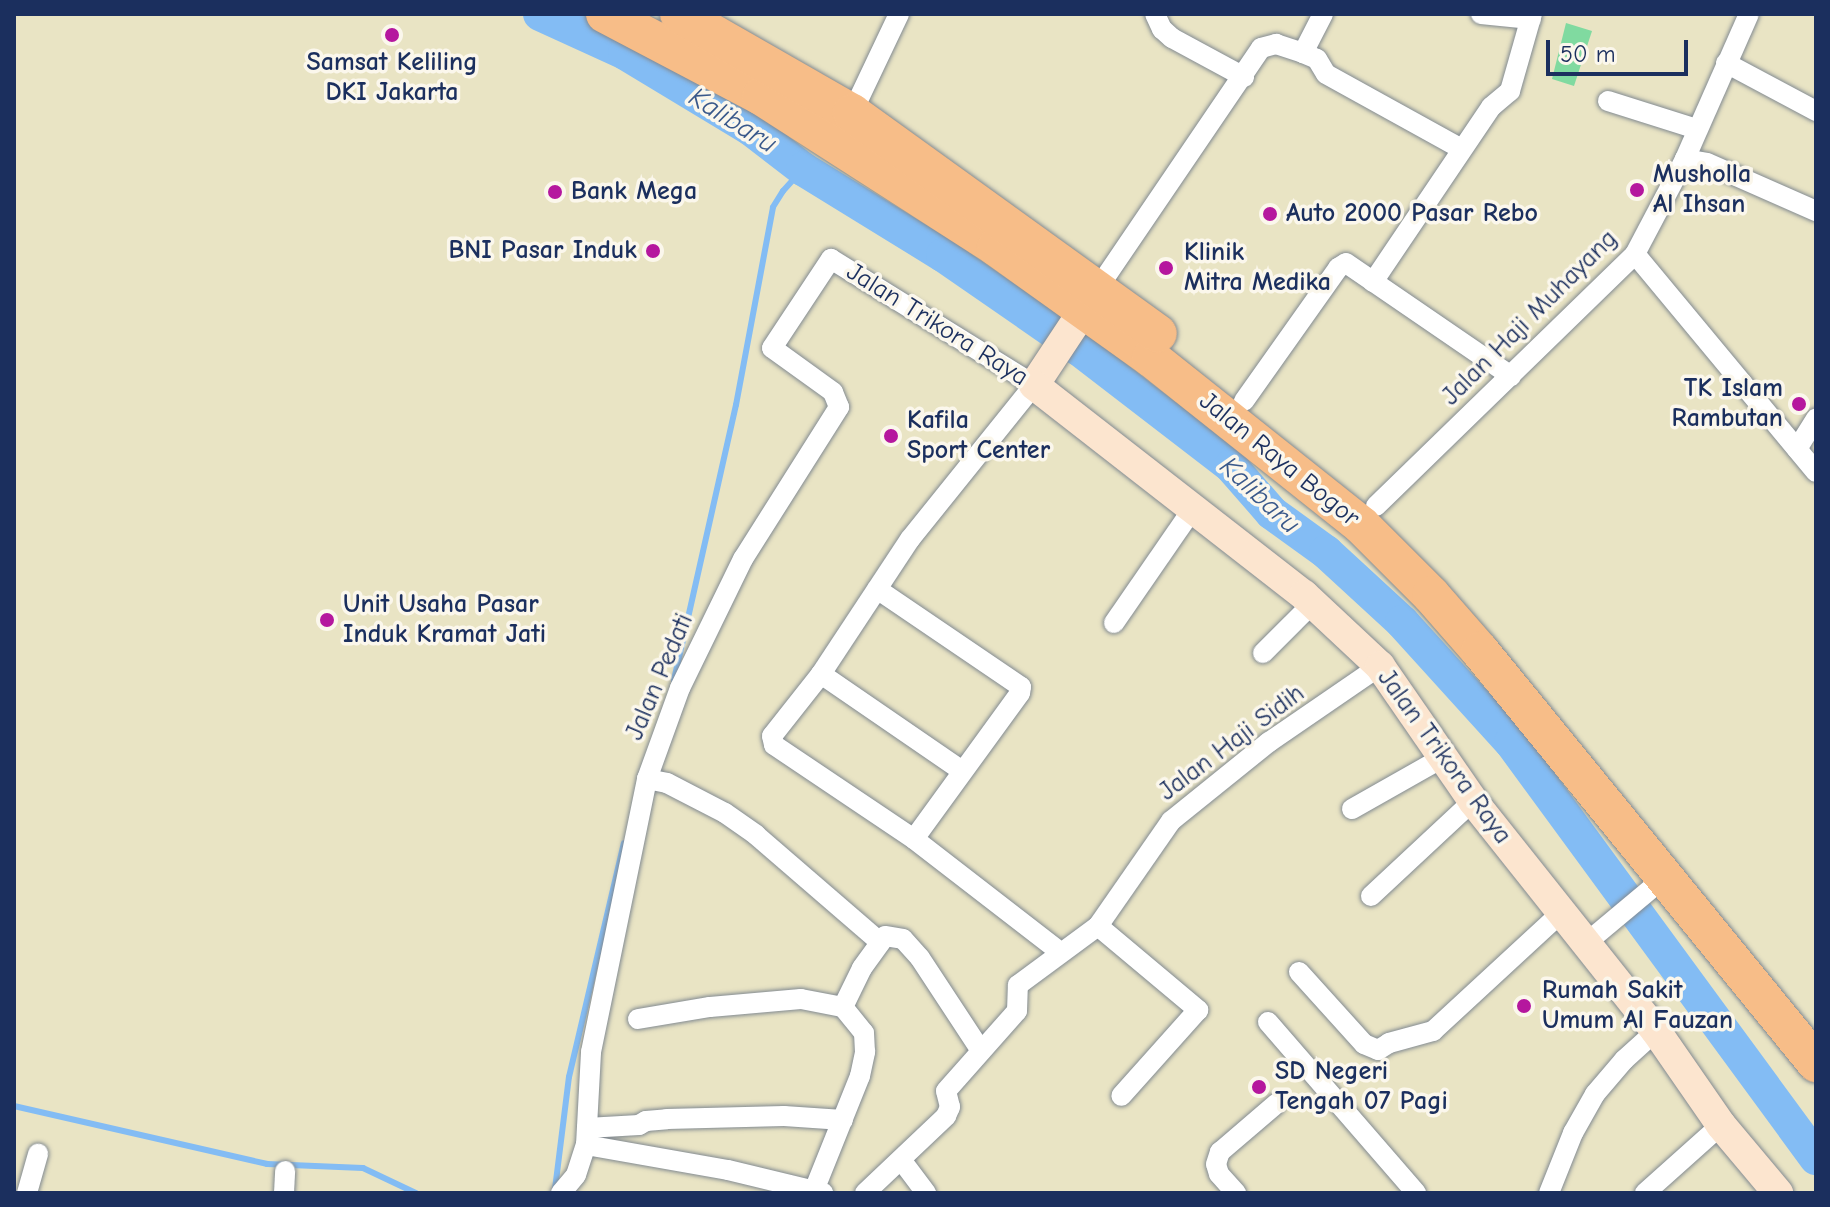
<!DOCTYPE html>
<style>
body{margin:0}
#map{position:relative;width:1830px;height:1207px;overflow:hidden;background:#e9e4c4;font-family:"Comic Neue",sans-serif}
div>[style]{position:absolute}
.green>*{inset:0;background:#80daa0}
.stream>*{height:6px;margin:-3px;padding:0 3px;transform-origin:3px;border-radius:3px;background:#83bcf4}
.river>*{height:34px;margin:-17px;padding:0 17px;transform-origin:17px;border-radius:17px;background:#83bcf4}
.roads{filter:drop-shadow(0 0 2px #828a91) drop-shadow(0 0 2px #828a91)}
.street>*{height:20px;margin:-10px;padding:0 10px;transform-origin:10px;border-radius:10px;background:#fff}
.secondary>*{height:30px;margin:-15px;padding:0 15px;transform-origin:15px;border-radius:15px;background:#fce5cf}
.highway>*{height:38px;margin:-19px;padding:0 19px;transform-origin:19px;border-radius:19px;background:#f7bd88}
.dots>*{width:22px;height:22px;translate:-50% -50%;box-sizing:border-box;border:4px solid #fbf7ec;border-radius:50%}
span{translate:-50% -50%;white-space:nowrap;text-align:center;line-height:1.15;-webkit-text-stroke:7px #fbf7ec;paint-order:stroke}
.poi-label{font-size:26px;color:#1b2f5e;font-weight:700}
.left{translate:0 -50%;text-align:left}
.right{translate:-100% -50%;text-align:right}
.street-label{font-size:26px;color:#1b2f5e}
.water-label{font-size:28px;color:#3a598b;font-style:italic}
.frame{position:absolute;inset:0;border:16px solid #1b2f5e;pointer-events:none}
.scale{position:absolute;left:1546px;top:40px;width:142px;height:36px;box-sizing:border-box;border:4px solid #1b2f5e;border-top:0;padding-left:10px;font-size:24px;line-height:28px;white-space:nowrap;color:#1b2f5e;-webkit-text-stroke:6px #fbf7ec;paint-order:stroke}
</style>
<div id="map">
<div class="green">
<i style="clip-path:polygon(1566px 23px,1592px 31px,1574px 86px,1552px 79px)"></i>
</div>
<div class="stream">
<i style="left:674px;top:680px;width:282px;rotate:-77.3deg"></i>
<i style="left:736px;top:405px;width:201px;rotate:-79.4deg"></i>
<i style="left:773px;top:207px;width:19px;rotate:-58deg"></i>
<i style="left:783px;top:191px;width:30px;rotate:-48deg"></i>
<i style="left:14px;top:1106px;width:260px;rotate:12.9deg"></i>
<i style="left:267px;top:1164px;width:96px;rotate:2.4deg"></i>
<i style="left:363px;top:1168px;width:59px;rotate:25.3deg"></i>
<i style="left:555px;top:1189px;width:113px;rotate:-82.9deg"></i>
<i style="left:569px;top:1077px;width:240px;rotate:-76.8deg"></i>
</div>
<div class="river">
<i style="left:540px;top:14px;width:94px;rotate:24.6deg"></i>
<i style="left:625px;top:53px;width:147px;rotate:31.1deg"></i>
<i style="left:751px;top:129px;width:66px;rotate:37.6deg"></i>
<i style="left:803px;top:169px;width:164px;rotate:31.6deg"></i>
<i style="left:943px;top:255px;width:165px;rotate:34.7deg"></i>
<i style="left:1079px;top:349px;width:192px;rotate:37.6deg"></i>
<i style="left:1231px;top:466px;width:62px;rotate:48.9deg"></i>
<i style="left:1272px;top:513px;width:67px;rotate:35.8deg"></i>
<i style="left:1326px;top:552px;width:103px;rotate:42.6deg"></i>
<i style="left:1402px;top:622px;width:162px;rotate:47.8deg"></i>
<i style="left:1511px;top:742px;width:516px;rotate:53.75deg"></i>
</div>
<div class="roads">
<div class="street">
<i style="left:1155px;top:14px;width:17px;rotate:65deg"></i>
<i style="left:1162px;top:29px;width:13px;rotate:42deg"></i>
<i style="left:1172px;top:38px;width:82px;rotate:28.4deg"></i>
<i style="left:1481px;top:14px;width:50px;rotate:5.7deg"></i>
<i style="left:1303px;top:53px;width:15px;rotate:23deg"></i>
<i style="left:1317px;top:59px;width:17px;rotate:59deg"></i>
<i style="left:1326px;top:74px;width:155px;rotate:28.9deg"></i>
<i style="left:1726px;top:63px;width:102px;rotate:28.1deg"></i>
<i style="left:1608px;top:101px;width:93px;rotate:17.5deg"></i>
<i style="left:852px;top:113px;width:110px;rotate:-64.6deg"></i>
<i style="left:1685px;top:159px;width:22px;rotate:10deg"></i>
<i style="left:1707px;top:163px;width:119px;rotate:23.8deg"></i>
<i style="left:1635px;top:254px;width:283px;rotate:50.3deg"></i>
<i style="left:1373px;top:282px;width:211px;rotate:-56deg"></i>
<i style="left:1491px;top:107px;width:25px;rotate:-40deg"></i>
<i style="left:1510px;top:91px;width:80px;rotate:-74.1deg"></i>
<i style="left:1098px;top:288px;width:290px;rotate:-55.8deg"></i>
<i style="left:1261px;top:48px;width:16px;rotate:-15deg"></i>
<i style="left:1276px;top:44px;width:28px;rotate:18deg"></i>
<i style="left:1303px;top:53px;width:44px;rotate:-62.9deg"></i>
<i style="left:1244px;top:401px;width:163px;rotate:-54.7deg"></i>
<i style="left:1338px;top:268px;width:9px;rotate:-32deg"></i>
<i style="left:1346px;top:263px;width:200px;rotate:34.4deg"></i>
<i style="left:1797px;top:449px;width:36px;rotate:-58deg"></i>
<i style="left:1376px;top:506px;width:361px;rotate:-44.2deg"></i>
<i style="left:1635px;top:254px;width:107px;rotate:-62.2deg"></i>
<i style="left:1685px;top:159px;width:158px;rotate:-66.2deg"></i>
<i style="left:877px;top:589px;width:174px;rotate:34.2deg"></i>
<i style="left:1021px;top:687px;width:6px;rotate:99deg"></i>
<i style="left:1020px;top:693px;width:180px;rotate:126deg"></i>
<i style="left:914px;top:839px;width:178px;rotate:37.7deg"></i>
<i style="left:1114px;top:623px;width:137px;rotate:-55.4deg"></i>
<i style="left:1263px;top:653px;width:71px;rotate:-45deg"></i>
<i style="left:821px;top:674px;width:171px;rotate:34.5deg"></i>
<i style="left:647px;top:779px;width:20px;rotate:11deg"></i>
<i style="left:667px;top:783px;width:65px;rotate:27.3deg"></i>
<i style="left:725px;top:813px;width:38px;rotate:35deg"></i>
<i style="left:756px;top:835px;width:164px;rotate:40.8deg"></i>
<i style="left:1352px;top:809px;width:103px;rotate:-29.5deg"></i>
<i style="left:1371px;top:896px;width:139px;rotate:-43deg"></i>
<i style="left:1098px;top:926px;width:131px;rotate:40deg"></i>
<i style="left:1198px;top:1010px;width:115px;rotate:131.8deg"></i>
<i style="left:1585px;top:944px;width:104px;rotate:-39.9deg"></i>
<i style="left:1299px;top:972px;width:97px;rotate:47.9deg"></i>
<i style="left:1364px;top:1044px;width:15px;rotate:23deg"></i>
<i style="left:1378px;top:1050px;width:13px;rotate:-32deg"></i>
<i style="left:1389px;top:1043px;width:46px;rotate:-15.3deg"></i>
<i style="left:1433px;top:1031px;width:174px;rotate:-42.7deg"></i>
<i style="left:638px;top:1019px;width:73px;rotate:-9.5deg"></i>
<i style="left:710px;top:1007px;width:91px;rotate:-5deg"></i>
<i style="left:801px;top:999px;width:43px;rotate:10.8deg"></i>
<i style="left:1268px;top:1022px;width:226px;rotate:49.1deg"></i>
<i style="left:587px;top:1128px;width:52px;rotate:-3.3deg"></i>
<i style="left:639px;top:1125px;width:8px;rotate:-30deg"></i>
<i style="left:646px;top:1121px;width:21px;rotate:-5deg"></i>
<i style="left:667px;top:1119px;width:117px;rotate:-1.5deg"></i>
<i style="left:784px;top:1116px;width:59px;rotate:3.9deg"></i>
<i style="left:586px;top:1145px;width:144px;rotate:10deg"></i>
<i style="left:728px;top:1170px;width:98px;rotate:13.6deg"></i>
<i style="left:902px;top:1161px;width:40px;rotate:53deg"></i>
<i style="left:27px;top:1193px;width:41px;rotate:-74.2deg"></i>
<i style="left:284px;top:1193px;width:22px;rotate:-87deg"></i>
<i style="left:561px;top:1193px;width:23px;rotate:-50deg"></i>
<i style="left:576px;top:1175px;width:32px;rotate:-72deg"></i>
<i style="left:586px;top:1145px;width:93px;rotate:-86.9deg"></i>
<i style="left:591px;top:1052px;width:279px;rotate:-78.4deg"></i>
<i style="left:647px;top:779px;width:97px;rotate:-70.1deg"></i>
<i style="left:680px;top:688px;width:144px;rotate:-64deg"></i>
<i style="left:743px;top:559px;width:180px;rotate:-57.7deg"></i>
<i style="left:839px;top:407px;width:16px;rotate:-112deg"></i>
<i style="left:833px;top:392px;width:75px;rotate:-144.2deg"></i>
<i style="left:772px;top:348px;width:107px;rotate:-56.5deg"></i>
<i style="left:831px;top:259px;width:239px;rotate:31.8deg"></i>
<i style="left:1034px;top:385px;width:198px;rotate:128.8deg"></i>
<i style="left:910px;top:539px;width:162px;rotate:123.4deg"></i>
<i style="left:821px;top:674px;width:79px;rotate:128.3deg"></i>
<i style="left:772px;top:736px;width:9px;rotate:77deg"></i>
<i style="left:774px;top:745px;width:169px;rotate:33.9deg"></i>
<i style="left:813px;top:1193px;width:126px;rotate:-68.1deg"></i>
<i style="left:860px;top:1076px;width:25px;rotate:-78deg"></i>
<i style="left:865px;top:1052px;width:19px;rotate:-93deg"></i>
<i style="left:864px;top:1033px;width:33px;rotate:-129deg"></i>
<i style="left:843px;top:1007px;width:43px;rotate:-64deg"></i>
<i style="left:862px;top:968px;width:39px;rotate:-54deg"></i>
<i style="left:885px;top:936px;width:18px;rotate:9deg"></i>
<i style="left:903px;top:939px;width:25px;rotate:48deg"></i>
<i style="left:920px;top:958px;width:111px;rotate:56.7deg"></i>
<i style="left:865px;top:1193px;width:112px;rotate:-43.5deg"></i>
<i style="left:946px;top:1116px;width:10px;rotate:-66deg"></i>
<i style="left:950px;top:1107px;width:16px;rotate:-104deg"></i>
<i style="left:946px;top:1091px;width:107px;rotate:-48.4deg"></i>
<i style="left:1017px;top:1011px;width:26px;rotate:-88deg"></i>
<i style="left:1018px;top:985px;width:99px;rotate:-36.4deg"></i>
<i style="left:1098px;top:926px;width:128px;rotate:-55.2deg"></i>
<i style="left:1171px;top:821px;width:126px;rotate:-38.9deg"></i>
<i style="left:1269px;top:742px;width:135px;rotate:-34.4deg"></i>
<i style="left:1236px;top:1193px;width:25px;rotate:-132deg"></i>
<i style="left:1219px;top:1174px;width:10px;rotate:-107deg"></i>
<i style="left:1216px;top:1164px;width:13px;rotate:-72deg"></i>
<i style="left:1220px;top:1152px;width:74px;rotate:-40.6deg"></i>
<i style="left:1549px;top:1193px;width:65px;rotate:-68.2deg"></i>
<i style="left:1573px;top:1133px;width:45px;rotate:-60.6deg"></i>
<i style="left:1595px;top:1094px;width:45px;rotate:-49.5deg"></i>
<i style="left:1624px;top:1060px;width:43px;rotate:-42.2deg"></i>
<i style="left:1645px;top:1193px;width:102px;rotate:-41.8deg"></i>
</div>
<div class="secondary">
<i style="left:1095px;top:293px;width:110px;rotate:123.5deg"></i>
<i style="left:1034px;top:385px;width:342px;rotate:37.9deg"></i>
<i style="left:1304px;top:595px;width:104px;rotate:43.1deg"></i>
<i style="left:1380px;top:666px;width:164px;rotate:55.4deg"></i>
<i style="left:1473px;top:801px;width:294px;rotate:51.5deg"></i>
<i style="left:1656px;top:1031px;width:114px;rotate:55.3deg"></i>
<i style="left:1721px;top:1125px;width:89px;rotate:50deg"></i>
</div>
<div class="highway">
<i style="left:605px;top:14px;width:176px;rotate:27.7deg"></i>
<i style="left:761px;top:96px;width:279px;rotate:32.7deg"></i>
<i style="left:996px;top:247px;width:191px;rotate:35.6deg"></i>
<i style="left:1151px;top:358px;width:268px;rotate:38.5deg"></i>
<i style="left:1361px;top:525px;width:99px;rotate:45deg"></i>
<i style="left:1431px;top:595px;width:74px;rotate:48.8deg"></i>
<i style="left:1480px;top:651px;width:532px;rotate:50.8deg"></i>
<i style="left:679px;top:14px;width:199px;rotate:29.8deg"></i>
<i style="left:852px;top:113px;width:377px;rotate:35.8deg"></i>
</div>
</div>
<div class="dots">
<i style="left:392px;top:35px;background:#b5179e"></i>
<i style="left:1637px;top:190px;background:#b5179e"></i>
<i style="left:555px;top:192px;background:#b5179e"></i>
<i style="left:1270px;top:214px;background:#b5179e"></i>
<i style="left:653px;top:251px;background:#b5179e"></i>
<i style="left:1166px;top:268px;background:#b5179e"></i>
<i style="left:1799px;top:404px;background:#b5179e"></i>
<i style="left:891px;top:436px;background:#b5179e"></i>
<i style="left:327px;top:620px;background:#b5179e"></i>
<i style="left:1524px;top:1006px;background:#b5179e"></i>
<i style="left:1259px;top:1087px;background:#b5179e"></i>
</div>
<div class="poi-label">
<span style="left:392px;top:78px">Samsat Keliling<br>DKI Jakarta</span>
<span class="left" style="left:1653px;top:190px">Musholla<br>Al Ihsan</span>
<span class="left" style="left:571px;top:192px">Bank Mega</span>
<span class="left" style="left:1286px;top:214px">Auto 2000 Pasar Rebo</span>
<span class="right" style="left:637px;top:251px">BNI Pasar Induk</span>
<span class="left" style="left:1184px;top:268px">Klinik<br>Mitra Medika</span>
<span class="right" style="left:1783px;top:404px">TK Islam<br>Rambutan</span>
<span class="left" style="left:907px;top:436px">Kafila<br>Sport Center</span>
<span class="left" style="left:343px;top:620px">Unit Usaha Pasar<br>Induk Kramat Jati</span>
<span class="left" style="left:1542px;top:1006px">Rumah Sakit<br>Umum Al Fauzan</span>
<span class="left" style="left:1275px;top:1087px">SD Negeri<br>Tengah 07 Pagi</span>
</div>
<div class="street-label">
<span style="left:1530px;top:318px;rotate:-45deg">Jalan Haji Muhayang</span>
<span style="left:937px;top:325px;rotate:32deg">Jalan Trikora Raya</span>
<span style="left:1279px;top:460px;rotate:39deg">Jalan Raya Bogor</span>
<span style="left:660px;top:677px;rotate:-67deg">Jalan Pedati</span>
<span style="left:1232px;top:743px;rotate:-37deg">Jalan Haji Sidih</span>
<span style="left:1444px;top:757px;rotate:54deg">Jalan Trikora Raya</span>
</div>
<div class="water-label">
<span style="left:733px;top:120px;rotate:32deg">Kalibaru</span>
<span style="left:1260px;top:495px;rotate:43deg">Kalibaru</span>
</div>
<div class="frame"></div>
<div class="scale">50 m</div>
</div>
